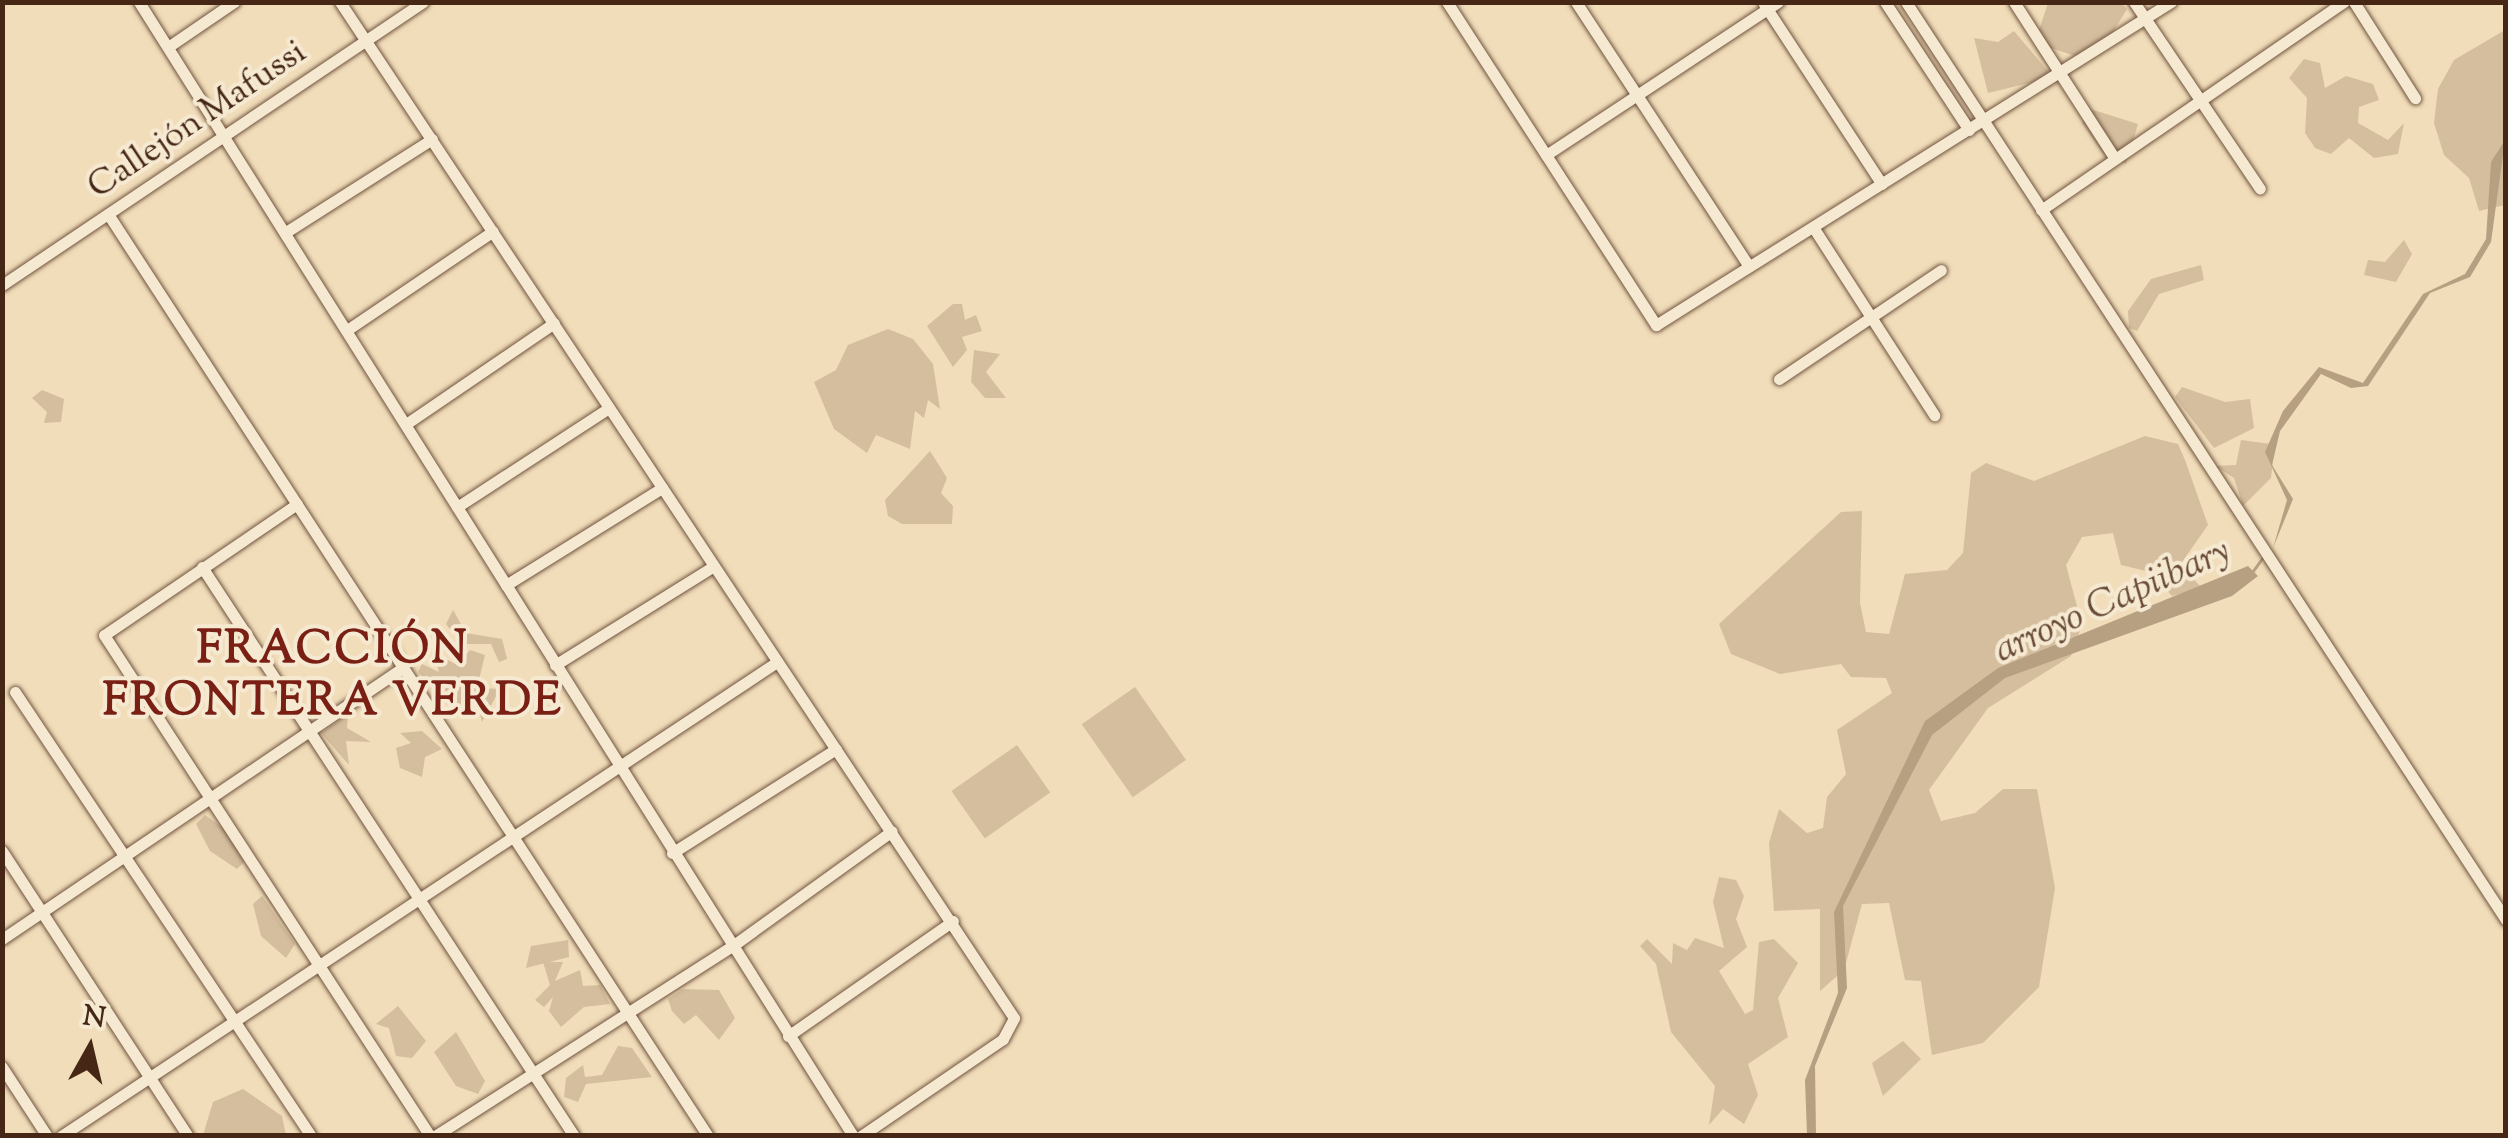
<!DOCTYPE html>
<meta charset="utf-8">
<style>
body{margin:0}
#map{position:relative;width:2508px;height:1138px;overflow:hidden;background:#f1ddba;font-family:"Sorts Mill Goudy",serif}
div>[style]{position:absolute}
.green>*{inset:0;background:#d4be9e;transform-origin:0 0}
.water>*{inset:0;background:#b79f82}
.stream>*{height:2.5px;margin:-1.25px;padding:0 1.25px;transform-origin:1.25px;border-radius:1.25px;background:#b79f82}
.roads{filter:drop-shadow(0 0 2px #71543f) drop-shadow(0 0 2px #71543f)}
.street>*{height:11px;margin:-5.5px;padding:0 5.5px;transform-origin:5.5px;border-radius:5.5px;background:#f6e9d2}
span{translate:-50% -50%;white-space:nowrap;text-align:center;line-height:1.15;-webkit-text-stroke:8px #f6e9d2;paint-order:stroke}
.street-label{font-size:35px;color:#462716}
.water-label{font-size:38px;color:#684b36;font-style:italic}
.district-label{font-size:45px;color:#7a1f14;font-weight:700;letter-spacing:2.5px}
.frame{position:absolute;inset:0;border:5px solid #462716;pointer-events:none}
.north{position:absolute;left:40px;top:998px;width:100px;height:100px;-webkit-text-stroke:8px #f6e9d2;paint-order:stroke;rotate:8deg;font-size:28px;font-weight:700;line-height:40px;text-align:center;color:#462716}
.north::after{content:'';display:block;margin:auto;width:35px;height:45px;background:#462716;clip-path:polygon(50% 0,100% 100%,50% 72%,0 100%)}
</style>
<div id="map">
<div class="green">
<i style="clip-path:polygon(2048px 3px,2121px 3px,2127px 9px,2109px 39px,2078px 57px,2048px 47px,2038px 33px)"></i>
<i style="clip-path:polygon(2505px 30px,2505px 205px,2479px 211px,2469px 178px,2444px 155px,2434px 123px,2438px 89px,2454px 60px)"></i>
<i style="clip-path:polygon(2014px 31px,2053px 77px,1988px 93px,1974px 38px,1998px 42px)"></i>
<i style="clip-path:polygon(2304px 59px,2320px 63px,2325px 88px,2346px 76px,2373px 84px,2379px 100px,2359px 107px,2358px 123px,2388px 140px,2404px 123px,2398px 154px,2374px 158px,2349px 138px,2331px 154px,2315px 148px,2305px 133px,2307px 98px,2289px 78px)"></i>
<i style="clip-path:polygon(2087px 108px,2138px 124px,2126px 164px,2104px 155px,2082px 123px)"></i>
<i style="clip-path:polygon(2404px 240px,2412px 254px,2396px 282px,2364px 275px,2368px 260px,2385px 262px)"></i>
<i style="clip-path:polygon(2201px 265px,2204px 280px,2159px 294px,2137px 331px,2129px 328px,2128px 311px,2151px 279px)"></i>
<i style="clip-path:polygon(953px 304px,962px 304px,965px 320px,976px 315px,982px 331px,962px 337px,967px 350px,953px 367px,927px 326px)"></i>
<i style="clip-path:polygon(888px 329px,913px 339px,933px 364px,940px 409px,928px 400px,924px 418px,915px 411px,910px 449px,876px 435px,867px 453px,834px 429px,814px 382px,836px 370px,848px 345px)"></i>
<i style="clip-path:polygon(974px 350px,1000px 354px,986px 372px,1006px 398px,985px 398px,971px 382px)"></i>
<i style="clip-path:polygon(2182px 387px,2225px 402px,2250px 399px,2254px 428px,2214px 448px,2175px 397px)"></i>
<i style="clip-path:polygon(42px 390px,64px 399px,61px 422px,44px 423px,47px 412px,32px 398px)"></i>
<i style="clip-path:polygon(2145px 436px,2178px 444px,2185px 460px,2208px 525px,2180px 565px,2202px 588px,2172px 596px,2150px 572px,2121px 565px,2113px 533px,2082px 537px,2066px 565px,2082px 625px,2071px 656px,1988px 708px,1929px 790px,1941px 821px,1975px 813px,2003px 789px,2037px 789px,2055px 888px,2039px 987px,1983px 1043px,1932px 1055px,1921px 981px,1905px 980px,1889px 903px,1862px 904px,1844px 970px,1820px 991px,1820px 909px,1774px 911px,1769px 843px,1779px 809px,1807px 833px,1823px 828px,1827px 797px,1846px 774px,1837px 730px,1892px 693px,1886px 678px,1851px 677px,1841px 664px,1780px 674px,1731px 654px,1719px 624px,1841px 512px,1862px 511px,1860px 603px,1866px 632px,1889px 634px,1905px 574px,1947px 570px,1963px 553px,1971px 473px,1986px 463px,2034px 481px)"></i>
<i style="clip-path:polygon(2241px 440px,2271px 444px,2274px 452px,2271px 478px,2243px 506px,2234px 478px,2215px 466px,2236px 465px)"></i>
<i style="clip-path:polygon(930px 451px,947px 478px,941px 493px,953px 506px,952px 524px,902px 524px,888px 516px,885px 500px)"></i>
<i style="clip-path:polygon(453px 610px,466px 633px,502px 639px,507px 659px,499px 662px,491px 644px,462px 644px,446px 624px)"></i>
<i style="clip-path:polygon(470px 650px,485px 655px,477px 688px,500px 689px,482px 722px,474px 692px,454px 710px,442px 700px,449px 677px,431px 685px,418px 672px,422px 664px,439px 672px,433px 652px,457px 665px)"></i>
<i style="left:1135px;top:687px;width:89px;height:65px;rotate:55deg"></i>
<i style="clip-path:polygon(348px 714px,347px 728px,371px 742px,346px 741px,349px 765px,321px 733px)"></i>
<i style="clip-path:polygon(422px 731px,442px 749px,425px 757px,422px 777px,400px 768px,396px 748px,411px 743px,400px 733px)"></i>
<i style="left:1017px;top:745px;width:58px;height:80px;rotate:55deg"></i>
<i style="clip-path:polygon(205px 815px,226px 830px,244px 862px,237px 869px,210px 851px,196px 824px)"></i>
<i style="clip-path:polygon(1719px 877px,1736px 880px,1744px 896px,1736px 919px,1747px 947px,1719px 971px,1745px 1014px,1753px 1010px,1759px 942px,1774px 939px,1798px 963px,1778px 998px,1788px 1037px,1748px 1064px,1758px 1095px,1744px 1124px,1723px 1109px,1709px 1125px,1715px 1086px,1671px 1032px,1656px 964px,1640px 946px,1647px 939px,1672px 964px,1673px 943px,1687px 950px,1695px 938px,1724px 948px,1713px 902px)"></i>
<i style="clip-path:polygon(262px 896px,295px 944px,286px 958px,261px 936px,253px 904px)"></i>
<i style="clip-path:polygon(568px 940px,569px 957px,526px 968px,531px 946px)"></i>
<i style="clip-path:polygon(543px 962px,563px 962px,555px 981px,580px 970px,583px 986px,600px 985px,610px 1004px,584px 1007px,561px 1027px,549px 1011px,553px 997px,544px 1007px,535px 1000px,550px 985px)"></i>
<i style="clip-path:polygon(683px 989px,719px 990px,735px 1018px,719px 1040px,696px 1015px,684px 1024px,672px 1011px,668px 999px)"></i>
<i style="clip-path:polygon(398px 1006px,426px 1041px,412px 1058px,396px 1056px,389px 1028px,376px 1024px)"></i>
<i style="clip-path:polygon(456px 1032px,485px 1081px,478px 1094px,456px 1086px,434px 1052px)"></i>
<i style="clip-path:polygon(1903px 1041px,1921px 1059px,1883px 1096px,1872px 1063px)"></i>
<i style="clip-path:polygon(618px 1046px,632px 1048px,652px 1077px,586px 1084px,578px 1102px,564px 1097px,566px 1078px,583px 1065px,585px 1077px,602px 1075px)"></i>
<i style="clip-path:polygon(243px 1089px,282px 1116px,286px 1135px,203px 1135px,213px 1102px)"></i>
</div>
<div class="water">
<i style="clip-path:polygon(2505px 140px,2491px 242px,2470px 277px,2430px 293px,2368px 386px,2351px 388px,2321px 374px,2280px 431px,2272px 465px,2293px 499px,2273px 548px,2287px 500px,2265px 452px,2283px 411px,2319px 367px,2363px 383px,2423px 294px,2465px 274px,2486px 239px,2491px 162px)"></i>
<i style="clip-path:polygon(2248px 566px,2258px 576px,2232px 596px,2005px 678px,1932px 735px,1843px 906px,1847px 988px,1815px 1066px,1816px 1135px,1807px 1135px,1805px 1080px,1838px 993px,1834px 912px,1925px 721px,1998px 668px)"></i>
</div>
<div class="stream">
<i style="left:2253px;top:571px;width:17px;rotate:-54deg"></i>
</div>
<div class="roads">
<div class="street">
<i style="left:139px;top:2px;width:1340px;rotate:57.8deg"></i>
<i style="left:340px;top:2px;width:1219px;rotate:56.44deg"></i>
<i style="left:1014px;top:1018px;width:24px;rotate:118deg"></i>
<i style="left:1003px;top:1039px;width:172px;rotate:145.7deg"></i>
<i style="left:1447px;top:2px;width:385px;rotate:57.1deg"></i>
<i style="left:1656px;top:325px;width:608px;rotate:-32.1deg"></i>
<i style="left:1576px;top:2px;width:316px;rotate:56.8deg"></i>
<i style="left:1885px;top:2px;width:153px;rotate:56.7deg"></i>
<i style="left:1906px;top:2px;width:1097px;rotate:56.83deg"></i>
<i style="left:2014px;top:2px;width:184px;rotate:57.2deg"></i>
<i style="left:2134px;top:2px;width:225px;rotate:56deg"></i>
<i style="left:2354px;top:2px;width:114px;rotate:57.6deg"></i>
<i style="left:1764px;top:4px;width:215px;rotate:56.8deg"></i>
<i style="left:168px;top:47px;width:80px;rotate:-34.3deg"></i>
<i style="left:1546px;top:155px;width:278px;rotate:-33.4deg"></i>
<i style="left:2041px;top:210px;width:368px;rotate:-34.5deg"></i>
<i style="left:108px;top:214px;width:1100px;rotate:56.95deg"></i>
<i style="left:1813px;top:227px;width:224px;rotate:57.2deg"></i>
<i style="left:286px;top:232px;width:173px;rotate:-32.5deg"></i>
<i style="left:2px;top:285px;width:507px;rotate:-33.91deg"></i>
<i style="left:347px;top:330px;width:176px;rotate:-34.1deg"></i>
<i style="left:1779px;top:379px;width:195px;rotate:-33.9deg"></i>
<i style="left:406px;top:424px;width:179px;rotate:-34.3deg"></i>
<i style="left:297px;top:504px;width:233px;rotate:145.8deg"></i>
<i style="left:104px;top:635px;width:598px;rotate:56.95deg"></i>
<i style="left:457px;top:507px;width:181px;rotate:-33.1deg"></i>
<i style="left:202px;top:567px;width:680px;rotate:56.82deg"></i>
<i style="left:506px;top:585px;width:184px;rotate:-31.9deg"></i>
<i style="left:555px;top:665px;width:187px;rotate:-31.9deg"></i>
<i style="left:15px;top:692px;width:534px;rotate:56.31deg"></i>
<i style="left:2px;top:851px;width:340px;rotate:56.9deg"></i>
<i style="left:672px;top:853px;width:194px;rotate:-32.4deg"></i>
<i style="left:2px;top:939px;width:485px;rotate:-34.1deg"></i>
<i style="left:788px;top:1036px;width:201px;rotate:-34.9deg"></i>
<i style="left:2px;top:1067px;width:82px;rotate:56.9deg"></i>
<i style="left:61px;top:1136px;width:859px;rotate:-33.51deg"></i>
<i style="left:435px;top:1136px;width:351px;rotate:-32.6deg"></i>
<i style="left:731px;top:947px;width:198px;rotate:-35.8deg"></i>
</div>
</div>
<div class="street-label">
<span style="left:198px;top:121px;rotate:-34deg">Callejón Mafussi</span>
</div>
<div class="water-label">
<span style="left:2113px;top:603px;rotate:-24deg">arroyo Capiibary</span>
</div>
<div class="district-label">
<span style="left:333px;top:678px">FRACCIÓN<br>FRONTERA VERDE</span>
</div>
<div class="frame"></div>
<div class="north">N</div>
</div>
